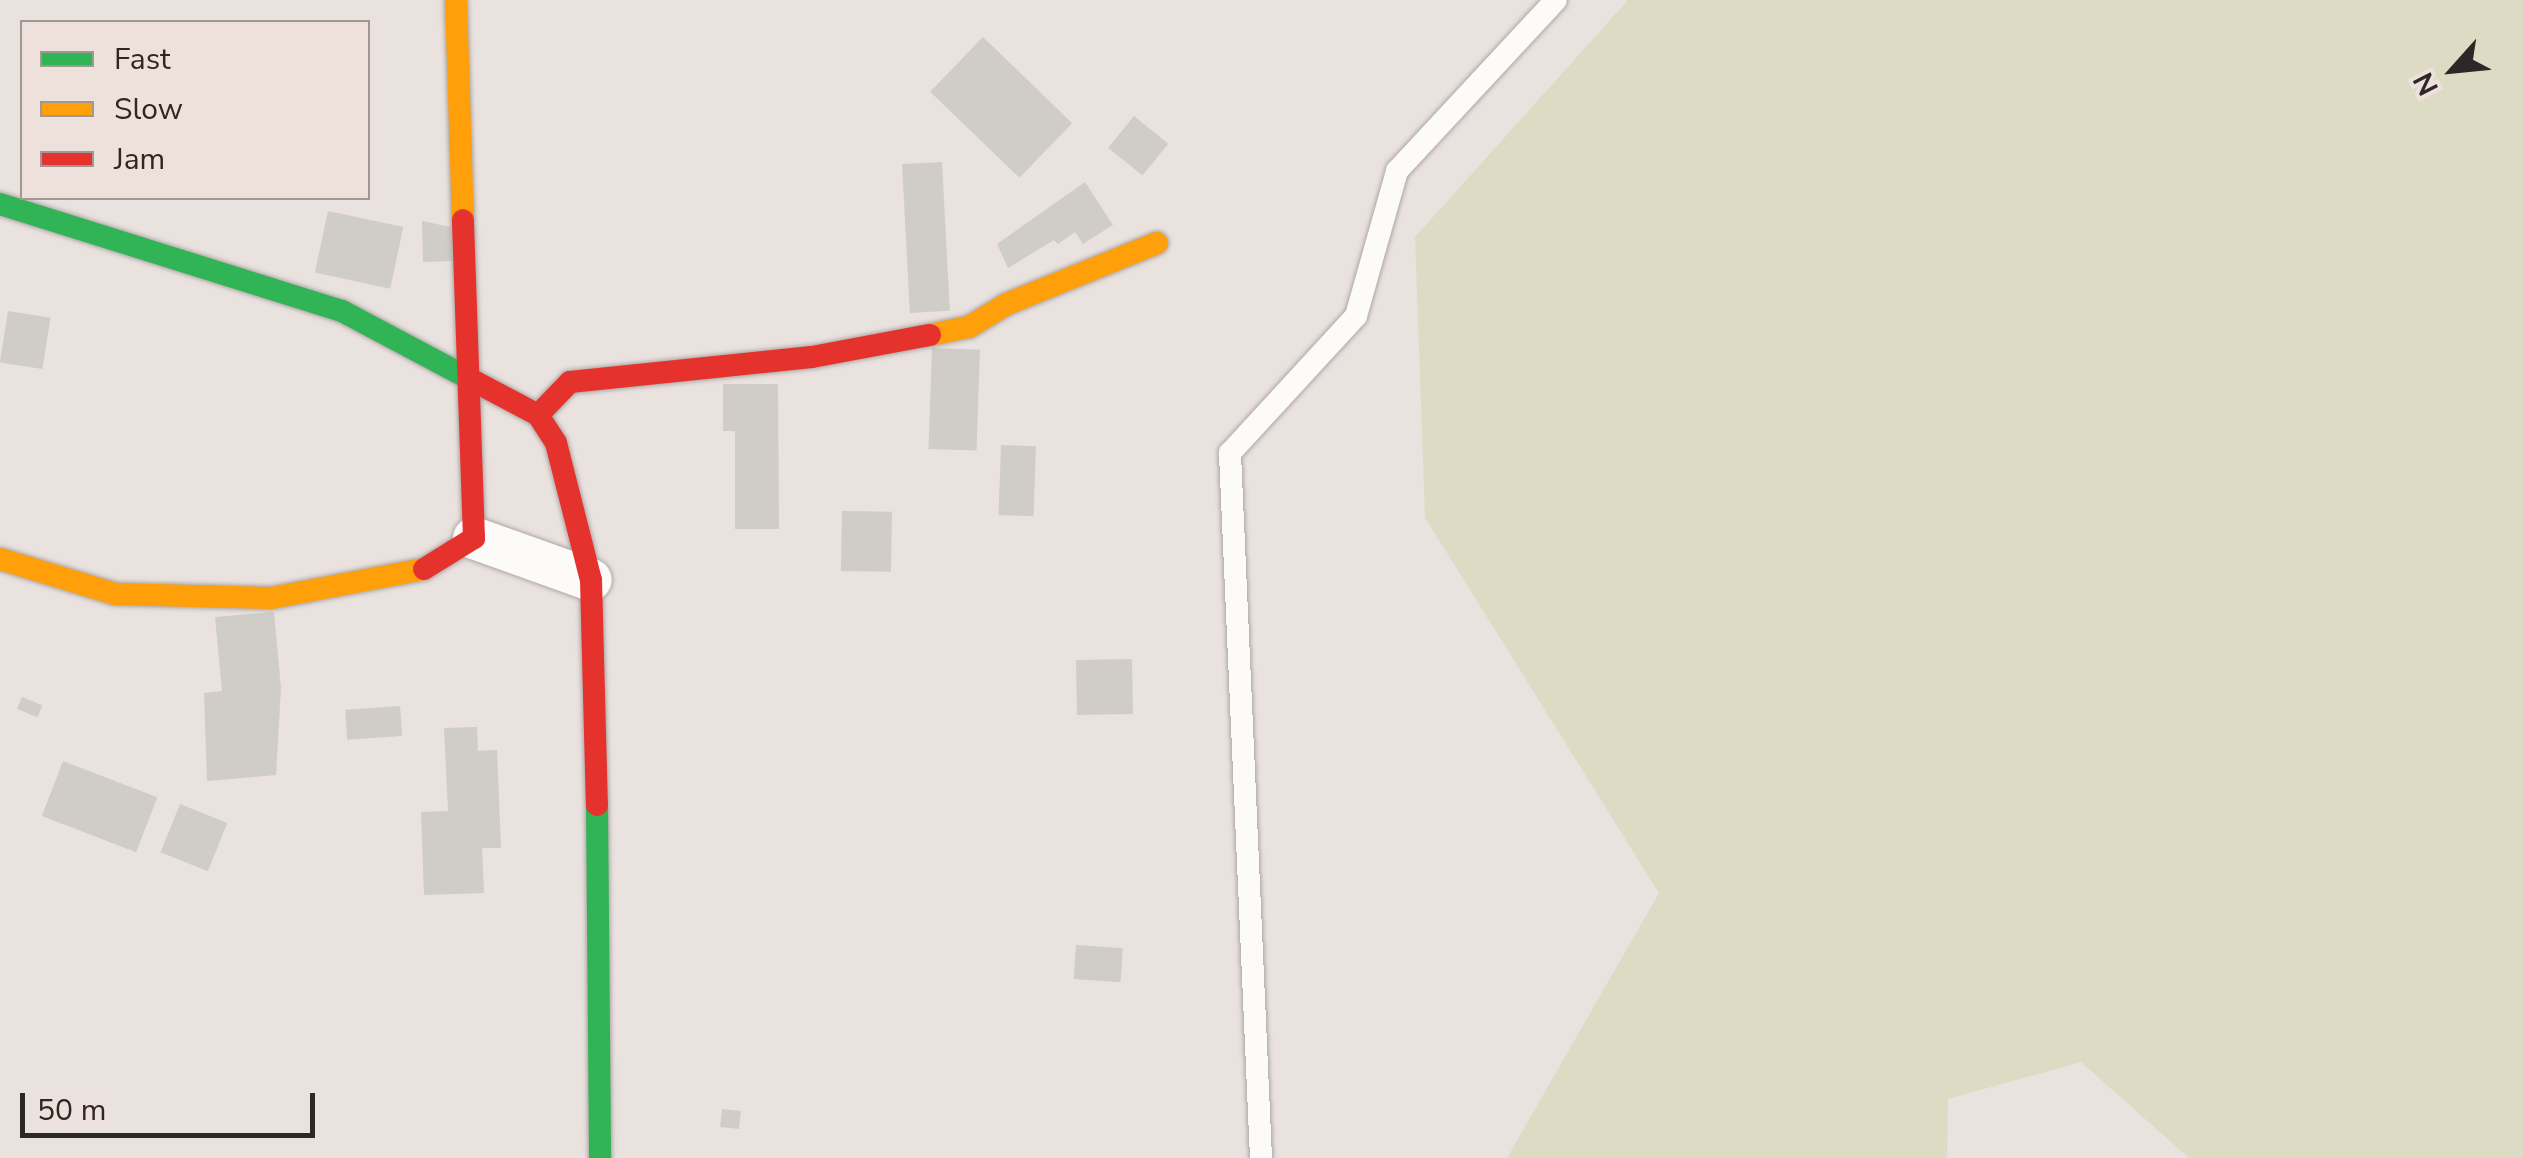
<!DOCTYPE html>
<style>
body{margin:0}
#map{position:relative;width:2523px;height:1158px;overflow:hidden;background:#eae2df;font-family:"Nunito Sans",sans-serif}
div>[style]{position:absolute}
.green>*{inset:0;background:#dedbc4}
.building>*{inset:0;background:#d0ccc8;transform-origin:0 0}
.roads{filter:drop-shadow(0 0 2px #ada7a5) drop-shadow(0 0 2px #ada7a5)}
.lane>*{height:22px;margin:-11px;padding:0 11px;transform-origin:11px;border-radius:11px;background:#fcfbfa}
.street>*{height:42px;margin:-21px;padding:0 21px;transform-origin:21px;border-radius:21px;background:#fcfbfa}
.fast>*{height:22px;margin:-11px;padding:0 11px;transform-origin:11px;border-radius:11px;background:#30b455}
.slow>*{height:22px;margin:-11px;padding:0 11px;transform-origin:11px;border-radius:11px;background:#ff9f0a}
.jam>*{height:22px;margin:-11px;padding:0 11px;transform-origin:11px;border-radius:11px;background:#e5322d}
span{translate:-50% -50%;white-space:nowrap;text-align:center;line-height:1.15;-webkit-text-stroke:9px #eee1db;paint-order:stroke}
.legend{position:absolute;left:20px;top:20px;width:350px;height:180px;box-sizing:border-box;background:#eee1db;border:2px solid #a19793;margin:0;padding:12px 18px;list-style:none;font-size:30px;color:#2d2826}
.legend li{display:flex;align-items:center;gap:20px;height:50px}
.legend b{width:50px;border:2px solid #a19793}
.north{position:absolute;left:2403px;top:20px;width:100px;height:100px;-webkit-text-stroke:8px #eee1db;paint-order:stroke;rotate:243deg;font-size:28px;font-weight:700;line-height:40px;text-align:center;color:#2d2826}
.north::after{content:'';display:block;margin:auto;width:35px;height:45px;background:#2d2826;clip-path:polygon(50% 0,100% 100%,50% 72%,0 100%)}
.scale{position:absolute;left:20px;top:1093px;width:295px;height:45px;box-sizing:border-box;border:5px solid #2d2826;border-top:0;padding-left:12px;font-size:30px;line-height:35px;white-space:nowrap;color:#2d2826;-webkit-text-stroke:8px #eee1db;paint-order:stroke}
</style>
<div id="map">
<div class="green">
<i style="clip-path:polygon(1628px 0,2523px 0,2523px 1158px,2189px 1158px,2081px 1062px,1948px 1099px,1947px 1158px,1507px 1158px,1659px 893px,1425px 518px,1415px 237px)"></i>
</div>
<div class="building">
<i style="left:983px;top:37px;width:124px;height:76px;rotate:44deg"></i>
<i style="left:1134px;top:116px;width:44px;height:41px;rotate:39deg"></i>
<i style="left:942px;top:162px;width:149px;height:40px;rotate:87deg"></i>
<i style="clip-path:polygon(1085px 182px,1113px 225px,1083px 244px,1075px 232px,1058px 244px,1054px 240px,1008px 268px,997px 244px)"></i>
<i style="left:328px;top:211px;width:77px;height:63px;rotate:12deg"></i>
<i style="clip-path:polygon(422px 221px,451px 227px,453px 261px,423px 262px)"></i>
<i style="left:8px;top:311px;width:43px;height:52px;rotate:9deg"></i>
<i style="left:932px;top:348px;width:48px;height:101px;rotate:2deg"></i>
<i style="clip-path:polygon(723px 384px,778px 384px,779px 529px,735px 529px,735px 431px,723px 431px)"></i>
<i style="left:1001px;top:445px;width:35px;height:70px;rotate:2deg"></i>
<i style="left:842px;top:511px;width:50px;height:60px;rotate:1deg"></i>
<i style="clip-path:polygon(274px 612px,281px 688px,276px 775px,207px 781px,204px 693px,222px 691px,215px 617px)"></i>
<i style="left:1132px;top:659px;width:55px;height:56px;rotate:89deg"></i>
<i style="left:22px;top:697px;width:22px;height:13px;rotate:22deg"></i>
<i style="left:400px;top:706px;width:30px;height:55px;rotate:86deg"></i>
<i style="clip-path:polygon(477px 727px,478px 751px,497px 750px,501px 848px,482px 848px,484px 893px,424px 895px,421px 812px,448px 811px,444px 728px)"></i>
<i style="left:63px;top:761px;width:101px;height:59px;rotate:21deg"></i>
<i style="left:180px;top:804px;width:51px;height:52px;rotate:22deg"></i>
<i style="left:1076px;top:945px;width:47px;height:34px;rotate:4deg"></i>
<i style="left:722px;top:1109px;width:19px;height:18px;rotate:6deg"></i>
</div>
<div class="roads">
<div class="lane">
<i style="left:1261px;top:1158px;width:706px;rotate:-92.52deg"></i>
<i style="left:1230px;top:453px;width:186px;rotate:-47.4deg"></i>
<i style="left:1356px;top:316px;width:151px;rotate:-74.2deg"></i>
<i style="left:1397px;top:171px;width:233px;rotate:-47.1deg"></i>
</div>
<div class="street">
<i style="left:474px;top:538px;width:124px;rotate:19.7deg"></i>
</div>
<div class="fast">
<i style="left:0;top:204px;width:358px;rotate:17.4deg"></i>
<i style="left:342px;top:311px;width:145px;rotate:28deg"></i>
<i style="left:597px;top:805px;width:353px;rotate:89.5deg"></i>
</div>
<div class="slow">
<i style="left:456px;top:0;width:220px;rotate:88.2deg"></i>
<i style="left:930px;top:335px;width:40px;rotate:-12deg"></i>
<i style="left:969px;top:327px;width:44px;rotate:-31.2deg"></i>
<i style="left:1007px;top:304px;width:162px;rotate:-22.1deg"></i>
<i style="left:0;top:559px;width:120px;rotate:16.9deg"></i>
<i style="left:115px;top:594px;width:156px;rotate:1.5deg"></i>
<i style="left:271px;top:598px;width:156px;rotate:-10.7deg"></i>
</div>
<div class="jam">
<i style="left:470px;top:379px;width:77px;rotate:27.9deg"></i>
<i style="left:538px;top:415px;width:33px;rotate:57deg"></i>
<i style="left:556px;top:443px;width:141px;rotate:75.7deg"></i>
<i style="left:591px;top:580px;width:225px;rotate:88.5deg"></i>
<i style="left:538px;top:415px;width:46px;rotate:-45.9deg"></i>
<i style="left:570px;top:382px;width:243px;rotate:-5.9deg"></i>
<i style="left:812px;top:357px;width:120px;rotate:-10.6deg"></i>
<i style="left:424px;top:569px;width:59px;rotate:-31.8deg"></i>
<i style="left:474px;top:538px;width:318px;rotate:-92deg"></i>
</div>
</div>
<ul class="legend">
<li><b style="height:12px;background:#30b455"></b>Fast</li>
<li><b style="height:12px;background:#ff9f0a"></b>Slow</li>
<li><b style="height:12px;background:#e5322d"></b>Jam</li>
</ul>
<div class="north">N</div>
<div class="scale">50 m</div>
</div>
